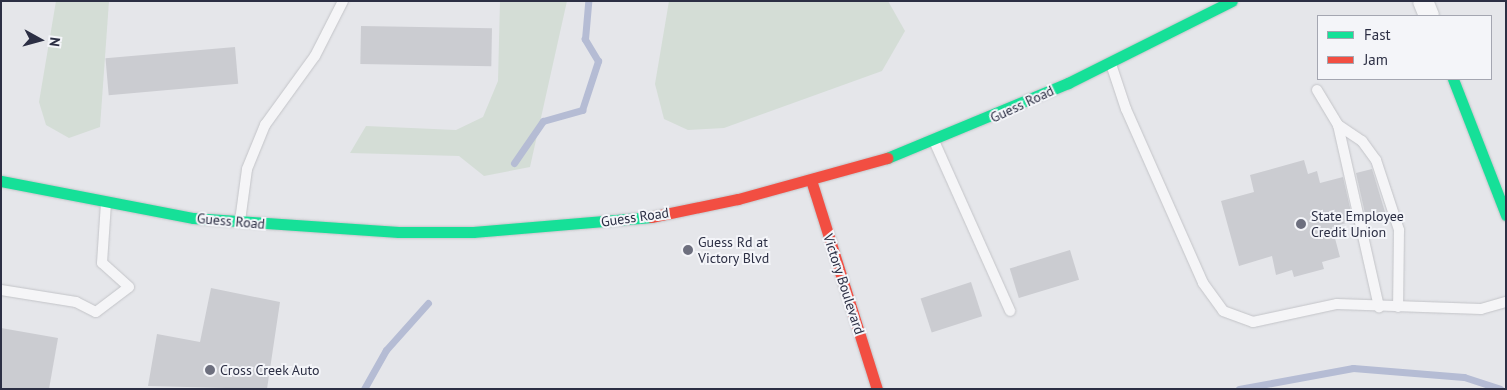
<!DOCTYPE html>
<style>
body{margin:0}
#map{position:relative;width:1507px;height:390px;overflow:hidden;background:#e5e6ea;font-family:"PT Sans",sans-serif}
div>[style]{position:absolute}
.green>*{inset:0;background:#d4ddd6}
.stream>*{height:7px;margin:-3.5px;padding:0 3.5px;transform-origin:3.5px;border-radius:3.5px;background:#b5bcd4}
.building>*{inset:0;background:#cbccd1;transform-origin:0 0}
.roads{filter:drop-shadow(0 0 1px #c3c4c8) drop-shadow(0 0 1px #c3c4c8)}
.lane>*{height:10px;margin:-5px;padding:0 5px;transform-origin:5px;border-radius:5px;background:#f5f5f7}
.street>*{height:20px;margin:-10px;padding:0 10px;transform-origin:10px;border-radius:10px;background:#f5f5f7}
.fast>*{height:11px;margin:-5.5px;padding:0 5.5px;transform-origin:5.5px;border-radius:5.5px;background:#16e098}
.jam>*{height:11px;margin:-5.5px;padding:0 5.5px;transform-origin:5.5px;border-radius:5.5px;background:#f24e42}
.dots>*{width:14px;height:14px;translate:-50% -50%;box-sizing:border-box;border:2px solid #f4f5f9;border-radius:50%}
span{translate:-50% -50%;white-space:nowrap;text-align:center;line-height:1.15;-webkit-text-stroke:4px #f4f5f9;paint-order:stroke}
.street-label{font-size:14px;color:#2c2f44}
.poi-label{font-size:14px;color:#2c2f44}
.left{translate:0 -50%;text-align:left}
.frame{position:absolute;inset:0;border:2px solid #2c2f44;pointer-events:none}
.legend{position:absolute;left:1317px;top:15px;width:175px;height:65px;box-sizing:border-box;background:#f4f5f9;border:1px solid #a4a6b1;margin:0;padding:6px 9px;list-style:none;font-size:15px;color:#2c2f44}
.legend li{display:flex;align-items:center;gap:10px;height:25px}
.legend b{width:25px;border:1px solid #a4a6b1}
.north{position:absolute;left:15px;top:15px;width:50px;height:50px;-webkit-text-stroke:4px #f4f5f9;paint-order:stroke;rotate:97deg;font-size:14px;font-weight:700;line-height:20px;text-align:center;color:#2c2f44}
.north::after{content:'';display:block;margin:auto;width:18px;height:22px;background:#2c2f44;clip-path:polygon(50% 0,100% 100%,50% 72%,0 100%)}
</style>
<div id="map">
<div class="green">
<i style="clip-path:polygon(56px 1px,109px 1px,100px 127px,69px 138px,46px 125px,39px 102px)"></i>
<i style="clip-path:polygon(500px 1px,567px 1px,530px 167px,484px 176px,459px 156px,350px 153px,366px 126px,456px 130px,483px 117px,498px 81px)"></i>
<i style="clip-path:polygon(669px 1px,888px 1px,905px 31px,882px 71px,724px 128px,688px 130px,664px 119px,655px 84px)"></i>
</div>
<div class="stream">
<i style="left:514px;top:163px;width:51px;rotate:-55.4deg"></i>
<i style="left:543px;top:121px;width:41px;rotate:-15.8deg"></i>
<i style="left:582px;top:110px;width:52px;rotate:-71.9deg"></i>
<i style="left:598px;top:61px;width:26px;rotate:-121deg"></i>
<i style="left:585px;top:39px;width:38px;rotate:-85deg"></i>
<i style="left:364px;top:389px;width:45px;rotate:-60.6deg"></i>
<i style="left:386px;top:350px;width:63px;rotate:-48.2deg"></i>
<i style="left:1239px;top:389px;width:116px;rotate:-10.4deg"></i>
<i style="left:1353px;top:368px;width:111px;rotate:4.6deg"></i>
<i style="left:1464px;top:377px;width:38px;rotate:18deg"></i>
</div>
<div class="building">
<i style="left:361px;top:26px;width:131px;height:38px;rotate:1deg"></i>
<i style="left:235px;top:47px;width:37px;height:130px;rotate:85deg"></i>
<i style="clip-path:polygon(1304px 160px,1308px 174px,1317px 171px,1320px 183px,1343px 177px,1353px 221px,1332px 227px,1340px 257px,1322px 262px,1324px 269px,1294px 277px,1292px 270px,1276px 275px,1272px 256px,1239px 266px,1221px 201px,1254px 192px,1250px 175px)"></i>
<i style="clip-path:polygon(1372px 169px,1385px 212px,1366px 218px,1356px 173px)"></i>
<i style="left:1070px;top:250px;width:31px;height:63px;rotate:73deg"></i>
<i style="left:971px;top:282px;width:36px;height:53px;rotate:72deg"></i>
<i style="clip-path:polygon(211px 288px,280px 302px,267px 389px,148px 386px,157px 334px,200px 342px)"></i>
<i style="clip-path:polygon(1px 328px,58px 338px,49px 389px,1px 389px)"></i>
</div>
<div class="roads">
<div class="lane">
<i style="left:1111px;top:64px;width:47px;rotate:71.6deg"></i>
<i style="left:1126px;top:109px;width:190px;rotate:66.1deg"></i>
<i style="left:1203px;top:283px;width:34px;rotate:54deg"></i>
<i style="left:1223px;top:311px;width:32px;rotate:20deg"></i>
<i style="left:1253px;top:322px;width:86px;rotate:-12.1deg"></i>
<i style="left:1337px;top:304px;width:144px;rotate:2deg"></i>
<i style="left:1481px;top:309px;width:26px;rotate:-16deg"></i>
<i style="left:1317px;top:90px;width:41px;rotate:59deg"></i>
<i style="left:1338px;top:125px;width:29px;rotate:34deg"></i>
<i style="left:1362px;top:141px;width:24px;rotate:54deg"></i>
<i style="left:1376px;top:160px;width:74px;rotate:71.8deg"></i>
<i style="left:1399px;top:230px;width:77px;rotate:90.7deg"></i>
<i style="left:1338px;top:125px;width:187px;rotate:77.3deg"></i>
<i style="left:935px;top:143px;width:184px;rotate:65.9deg"></i>
<i style="left:240px;top:221px;width:52px;rotate:-82.3deg"></i>
<i style="left:247px;top:169px;width:48px;rotate:-67.8deg"></i>
<i style="left:265px;top:125px;width:85px;rotate:-54.1deg"></i>
<i style="left:315px;top:56px;width:62px;rotate:-63deg"></i>
<i style="left:1px;top:290px;width:76px;rotate:9.1deg"></i>
<i style="left:76px;top:302px;width:22px;rotate:27deg"></i>
<i style="left:96px;top:312px;width:41px;rotate:-37.1deg"></i>
<i style="left:129px;top:287px;width:36px;rotate:-138deg"></i>
<i style="left:102px;top:263px;width:61px;rotate:-86.2deg"></i>
</div>
<div class="street">
<i style="left:1423px;top:1px;width:16px;rotate:68deg"></i>
</div>
<div class="fast">
<i style="left:1453px;top:79px;width:146px;rotate:68.7deg"></i>
<i style="left:887px;top:158px;width:196px;rotate:-22.5deg"></i>
<i style="left:1068px;top:83px;width:183px;rotate:-26.6deg"></i>
<i style="left:1px;top:181px;width:196px;rotate:10.9deg"></i>
<i style="left:193px;top:218px;width:206px;rotate:3.9deg"></i>
<i style="left:399px;top:232px;width:74px"></i>
<i style="left:473px;top:232px;width:179px;rotate:-4.8deg"></i>
</div>
<div class="jam">
<i style="left:811px;top:180px;width:219px;rotate:72.5deg"></i>
<i style="left:651px;top:217px;width:89px;rotate:-11.7deg"></i>
<i style="left:738px;top:199px;width:155px;rotate:-15.4deg"></i>
</div>
</div>
<div class="dots">
<i style="left:1301px;top:224px;background:#6d6f7e"></i>
<i style="left:688px;top:250px;background:#6d6f7e"></i>
<i style="left:210px;top:370px;background:#6d6f7e"></i>
</div>
<div class="street-label">
<span style="left:1022px;top:104px;rotate:-25deg">Guess Road</span>
<span style="left:635px;top:217px;rotate:-8deg">Guess Road</span>
<span style="left:231px;top:221px;rotate:5deg">Guess Road</span>
<span style="left:844px;top:284px;rotate:72deg">Victory Boulevard</span>
</div>
<div class="poi-label">
<span class="left" style="left:1311px;top:224px">State Employee<br>Credit Union</span>
<span class="left" style="left:698px;top:250px">Guess Rd at<br>Victory Blvd</span>
<span class="left" style="left:220px;top:370px">Cross Creek Auto</span>
</div>
<div class="frame"></div>
<ul class="legend">
<li><b style="height:6px;background:#16e098"></b>Fast</li>
<li><b style="height:6px;background:#f24e42"></b>Jam</li>
</ul>
<div class="north">N</div>
</div>
